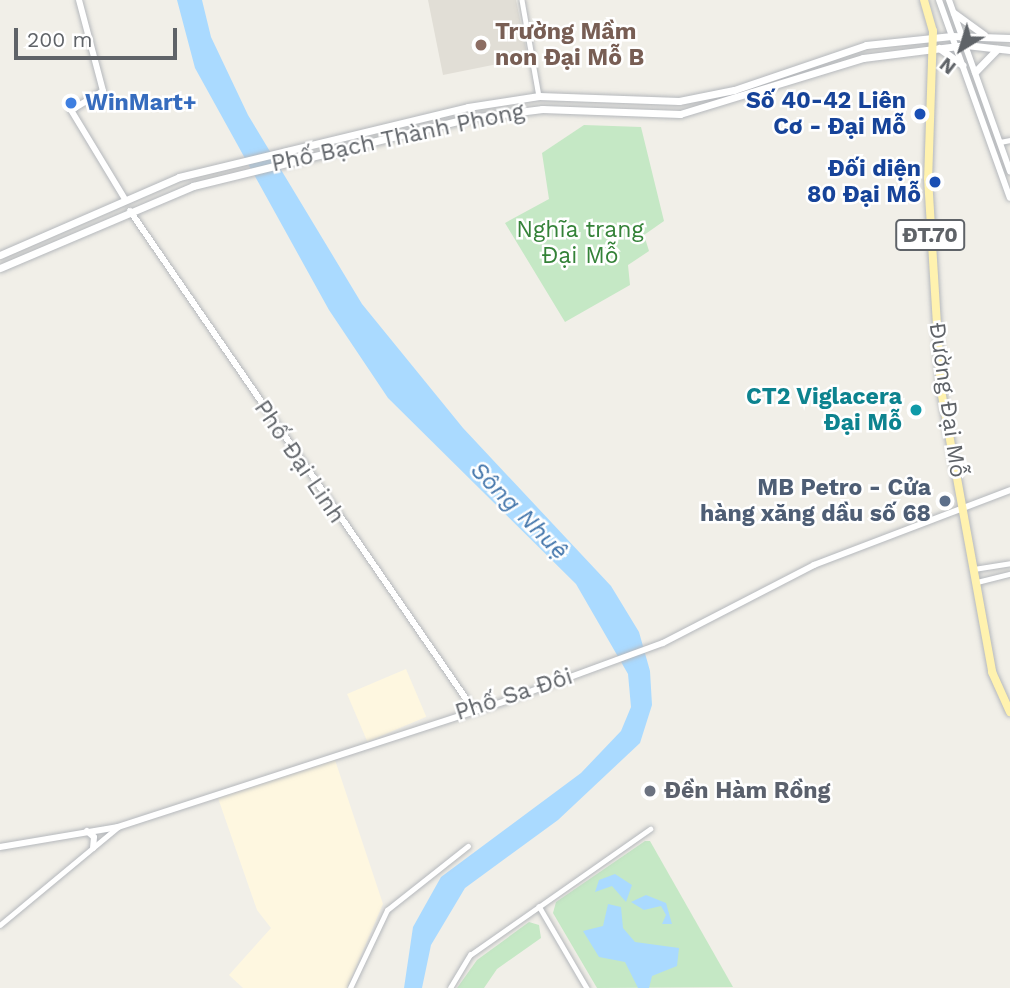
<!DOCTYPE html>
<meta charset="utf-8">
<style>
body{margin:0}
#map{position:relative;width:1010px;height:988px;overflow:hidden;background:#f1efe8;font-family:"Work Sans",sans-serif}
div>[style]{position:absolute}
.commercial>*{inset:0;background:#fef7e0;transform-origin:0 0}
.education>*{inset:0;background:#e1ded6}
.green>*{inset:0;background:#c5e8c5}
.water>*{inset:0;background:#aadaff}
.roads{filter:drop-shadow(0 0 2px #b5b8bc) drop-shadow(0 0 2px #b5b8bc)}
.minor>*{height:4.5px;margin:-2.25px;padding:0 2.25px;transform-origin:2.25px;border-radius:2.25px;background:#fff}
.tertiary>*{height:6px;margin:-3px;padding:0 3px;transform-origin:3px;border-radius:3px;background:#fff}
.secondary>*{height:7px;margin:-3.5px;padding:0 3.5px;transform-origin:3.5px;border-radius:3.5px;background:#fff}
.primary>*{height:8px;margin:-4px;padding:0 4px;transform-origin:4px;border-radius:4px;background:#fff2af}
.dots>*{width:19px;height:19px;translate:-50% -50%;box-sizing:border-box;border:4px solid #fff;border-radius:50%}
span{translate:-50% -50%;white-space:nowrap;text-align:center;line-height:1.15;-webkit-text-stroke:5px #fff;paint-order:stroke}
.shield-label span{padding:2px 5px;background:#fff;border:2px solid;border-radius:5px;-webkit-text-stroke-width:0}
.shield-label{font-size:21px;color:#5f6368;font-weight:700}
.education-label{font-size:23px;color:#785e54;font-weight:700}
.left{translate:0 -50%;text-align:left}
.transit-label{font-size:23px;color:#164399;font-weight:700}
.right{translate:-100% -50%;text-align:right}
.shop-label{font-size:23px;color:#366cbe;font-weight:700}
.street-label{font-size:23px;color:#5f6368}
.park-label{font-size:23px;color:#348238}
.culture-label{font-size:23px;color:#0d838f;font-weight:700}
.service-label{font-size:23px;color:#4e5e75;font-weight:700}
.worship-label{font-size:23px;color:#5b616d;font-weight:700}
.water-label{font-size:24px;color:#4174aa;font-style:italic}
.north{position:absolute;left:926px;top:14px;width:70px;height:70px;-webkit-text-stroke:5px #fff;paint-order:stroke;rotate:218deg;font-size:19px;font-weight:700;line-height:28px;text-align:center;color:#5f6368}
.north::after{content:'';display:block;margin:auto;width:24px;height:32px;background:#5f6368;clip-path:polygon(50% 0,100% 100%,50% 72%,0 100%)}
.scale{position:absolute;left:14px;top:28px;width:163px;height:32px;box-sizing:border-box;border:4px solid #5f6368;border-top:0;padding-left:9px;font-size:21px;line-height:24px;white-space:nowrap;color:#5f6368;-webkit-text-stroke:5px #fff;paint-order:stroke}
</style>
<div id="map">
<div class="commercial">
<i style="left:406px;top:669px;width:52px;height:64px;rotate:67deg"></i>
<i style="clip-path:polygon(335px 760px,383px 904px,347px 988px,243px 988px,229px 975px,271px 928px,257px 910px,218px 798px)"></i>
</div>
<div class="education">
<i style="clip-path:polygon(428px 0,516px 0,528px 58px,443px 75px)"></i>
</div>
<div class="green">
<i style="clip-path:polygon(584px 125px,641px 127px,664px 221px,644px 235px,649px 251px,628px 265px,630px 285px,565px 322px,505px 223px,549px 199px,542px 153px)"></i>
<i style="clip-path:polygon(645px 841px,650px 841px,733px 987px,597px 988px,553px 913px,556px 902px)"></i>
<i style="clip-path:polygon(529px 922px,539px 925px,541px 938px,497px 969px,484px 988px,457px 988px,477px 960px)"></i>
</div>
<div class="water">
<i style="clip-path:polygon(177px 0,202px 0,211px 37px,248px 115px,362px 304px,463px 428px,611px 586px,639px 632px,650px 671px,652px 705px,640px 743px,558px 820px,465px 888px,431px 945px,422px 988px,404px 988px,413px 927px,441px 877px,581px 773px,621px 731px,631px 707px,628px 674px,576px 584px,388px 398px,329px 310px,195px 68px)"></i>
<i style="clip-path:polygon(615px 874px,632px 885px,626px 902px,612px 886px,595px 892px,599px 880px)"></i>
<i style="clip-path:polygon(646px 895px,666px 903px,672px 924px,662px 924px,666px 915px,661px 906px,644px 910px,631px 902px)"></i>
<i style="clip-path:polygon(608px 904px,621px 907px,623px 928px,635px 942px,679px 948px,677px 966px,652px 976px,649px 988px,638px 988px,625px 962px,599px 957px,583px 931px,603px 926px)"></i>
</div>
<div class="roads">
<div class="minor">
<i style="left:522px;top:0;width:97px;rotate:80deg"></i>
<i style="left:1000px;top:142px;width:10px;rotate:-11deg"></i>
<i style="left:974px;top:569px;width:36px;rotate:-9deg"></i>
<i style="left:977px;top:582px;width:34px;rotate:-14deg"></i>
<i style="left:539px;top:906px;width:95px;rotate:59.7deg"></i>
<i style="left:0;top:925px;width:152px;rotate:-39.7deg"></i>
<i style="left:350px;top:988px;width:86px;rotate:-64.6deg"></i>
<i style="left:387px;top:910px;width:103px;rotate:-38.3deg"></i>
<i style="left:450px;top:988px;width:39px;rotate:-59deg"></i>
<i style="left:470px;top:955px;width:220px;rotate:-35deg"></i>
</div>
<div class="tertiary">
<i style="left:79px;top:0;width:94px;rotate:75.2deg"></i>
<i style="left:103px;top:91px;width:37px;rotate:149deg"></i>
<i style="left:71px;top:110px;width:104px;rotate:58.8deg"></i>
<i style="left:939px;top:0;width:210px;rotate:70.3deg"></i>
<i style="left:949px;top:0;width:182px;rotate:70.4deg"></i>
<i style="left:130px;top:211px;width:605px;rotate:55.44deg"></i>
<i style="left:87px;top:831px;width:9px;rotate:41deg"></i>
<i style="left:94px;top:837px;width:11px;rotate:95deg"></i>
<i style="left:0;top:847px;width:120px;rotate:-9.6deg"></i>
<i style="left:118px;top:827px;width:407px;rotate:-18deg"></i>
<i style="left:505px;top:701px;width:168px;rotate:-20.2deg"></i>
<i style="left:663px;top:643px;width:170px;rotate:-27.3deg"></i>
<i style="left:814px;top:565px;width:210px;rotate:-20.9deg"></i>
</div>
<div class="secondary">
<i style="left:954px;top:13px;width:37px;rotate:36deg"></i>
<i style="left:939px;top:48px;width:29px;rotate:36deg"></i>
<i style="left:975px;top:72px;width:32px;rotate:-46deg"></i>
<i style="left:0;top:255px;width:195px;rotate:-23.5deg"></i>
<i style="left:179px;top:177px;width:297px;rotate:-13.6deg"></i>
<i style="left:468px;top:107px;width:72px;rotate:-8.8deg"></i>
<i style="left:539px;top:96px;width:140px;rotate:2deg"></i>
<i style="left:679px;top:101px;width:56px;rotate:-11.3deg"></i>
<i style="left:734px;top:90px;width:139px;rotate:-18.8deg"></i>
<i style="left:866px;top:45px;width:86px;rotate:-6deg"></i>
<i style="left:952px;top:36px;width:58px;rotate:2deg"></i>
<i style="left:0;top:268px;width:210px;rotate:-23deg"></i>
<i style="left:193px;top:186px;width:285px;rotate:-13.8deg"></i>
<i style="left:470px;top:118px;width:73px;rotate:-7.1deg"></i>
<i style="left:542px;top:109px;width:138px;rotate:2.1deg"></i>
<i style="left:680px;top:114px;width:191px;rotate:-17deg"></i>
<i style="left:863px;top:58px;width:104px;rotate:-7.2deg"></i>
<i style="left:966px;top:45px;width:44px;rotate:6.5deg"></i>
</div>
<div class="primary">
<i style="left:924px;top:0;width:32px;rotate:74deg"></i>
<i style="left:933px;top:31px;width:147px;rotate:91.9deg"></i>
<i style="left:928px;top:178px;width:212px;rotate:86.5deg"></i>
<i style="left:941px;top:390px;width:287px;rotate:79.7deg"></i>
<i style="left:992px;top:672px;width:44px;rotate:65.8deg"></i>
</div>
</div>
<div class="dots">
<i style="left:481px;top:45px;background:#8d6e63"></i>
<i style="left:71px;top:103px;background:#3f7fe0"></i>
<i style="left:920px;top:114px;background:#1a4fb4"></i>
<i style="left:935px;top:182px;background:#1a4fb4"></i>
<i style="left:916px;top:410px;background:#0f9aa8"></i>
<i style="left:945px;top:501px;background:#5c6f8a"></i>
<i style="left:650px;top:791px;background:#6b7280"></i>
</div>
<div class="shield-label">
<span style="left:930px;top:235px">ĐT.70</span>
</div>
<div class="education-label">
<span class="left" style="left:495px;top:45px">Trường Mầm<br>non Đại Mỗ B</span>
</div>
<div class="transit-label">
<span class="right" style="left:906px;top:114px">Số 40-42 Liên<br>Cơ - Đại Mỗ</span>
<span class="right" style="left:921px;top:182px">Đối diện<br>80 Đại Mỗ</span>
</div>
<div class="shop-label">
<span class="left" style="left:85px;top:103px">WinMart+</span>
</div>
<div class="street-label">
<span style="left:398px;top:138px;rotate:-12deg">Phố Bạch Thành Phong</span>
<span style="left:947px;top:400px;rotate:82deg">Đường Đại Mỗ</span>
<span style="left:299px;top:462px;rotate:56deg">Phố Đại Linh</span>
<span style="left:514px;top:695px;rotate:-18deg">Phố Sa Đôi</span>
</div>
<div class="park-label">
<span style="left:580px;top:243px">Nghĩa trang<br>Đại Mỗ</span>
</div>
<div class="culture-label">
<span class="right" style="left:902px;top:410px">CT2 Viglacera<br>Đại Mỗ</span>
</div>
<div class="service-label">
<span class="right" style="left:931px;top:501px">MB Petro - Cửa<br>hàng xăng dầu số 68</span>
</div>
<div class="worship-label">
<span class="left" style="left:664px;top:791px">Đền Hàm Rồng</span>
</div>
<div class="water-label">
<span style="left:519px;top:511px;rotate:45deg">Sông Nhuệ</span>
</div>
<div class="north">N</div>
<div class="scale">200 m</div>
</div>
